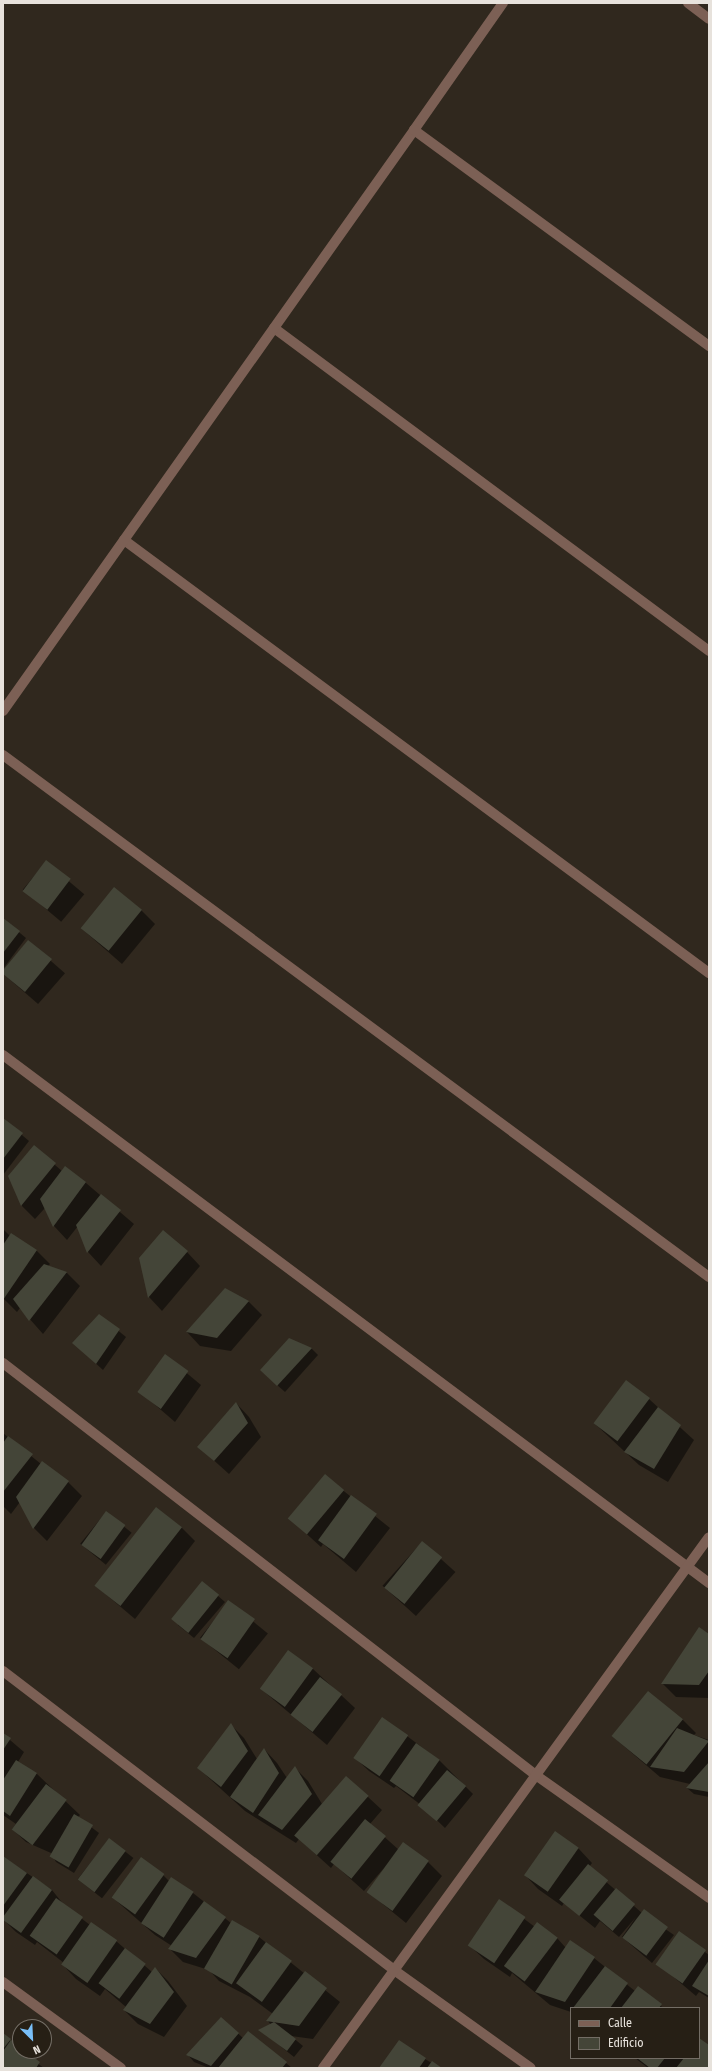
<!DOCTYPE html>
<style>
body{margin:0}
#map{position:relative;width:712px;height:2071px;overflow:hidden;background:#30281e;font-family:"Fira Sans Condensed",sans-serif}
div>[style]{position:absolute}
.shadow>*{inset:0;background:#0007;transform-origin:0 0}
.building>*{inset:0;background:#444538;transform-origin:0 0}
.minor>*{height:10px;margin:-5px;padding:0 5px;transform-origin:5px;border-radius:5px;background:#7c6055}
.tertiary>*{height:10px;margin:-5px;padding:0 5px;transform-origin:5px;border-radius:5px;background:#7c6055}
span{translate:-50% -50%;white-space:nowrap;text-align:center;line-height:1.15;-webkit-text-stroke:3px #261f15;paint-order:stroke}
.frame{position:absolute;inset:0;border:4px solid #e7e2dc;pointer-events:none}
.legend{position:absolute;left:570px;top:2007px;width:130px;height:52px;box-sizing:border-box;background:#261f15;border:1px solid #736d65;margin:0;padding:5px 7px;list-style:none;font-size:12px;color:#e7e2dc}
.legend li{display:flex;align-items:center;gap:8px;height:20px}
.legend b{width:20px;border:1px solid #736d65}
.north{position:absolute;left:12px;top:2019px;width:40px;height:40px;box-sizing:border-box;background:#261f15;border:1px solid #736d65;border-radius:50%;rotate:156deg;font-size:11px;font-weight:700;line-height:16px;text-align:center;color:#e7e2dc}
.north::after{content:'';display:block;margin:auto;width:14px;height:18px;background:#79bff8;clip-path:polygon(50% 0,100% 100%,50% 72%,0 100%)}
</style>
<div id="map">
<div class="shadow">
<i style="left:46px;top:862px;width:50px;height:36px;rotate:40deg"></i>
<i style="clip-path:polygon(141px 910px,155px 924px,122px 964px,82px 929px)"></i>
<i style="clip-path:polygon(3px 919px,26px 938px,3px 969px)"></i>
<i style="left:28px;top:941px;width:49px;height:41px;rotate:41deg"></i>
<i style="clip-path:polygon(3px 1119px,29px 1141px,3px 1175px)"></i>
<i style="clip-path:polygon(34px 1147px,62px 1171px,65px 1167px,86px 1183px,134px 1224px,101px 1266px,88px 1252px,78px 1226px,67px 1240px,54px 1226px,45px 1208px,35px 1219px,22px 1206px,10px 1176px)"></i>
<i style="clip-path:polygon(3px 1229px,10px 1236px,36px 1250px,50px 1264px,48px 1266px,67px 1273px,80px 1286px,43px 1334px,20px 1308px,17px 1312px,3px 1298px)"></i>
<i style="clip-path:polygon(187px 1252px,200px 1266px,162px 1311px,149px 1297px,140px 1258px)"></i>
<i style="clip-path:polygon(225px 1289px,249px 1302px,262px 1315px,231px 1351px,200px 1346px,187px 1332px)"></i>
<i style="clip-path:polygon(99px 1315px,126px 1337px,103px 1370px,81px 1350px)"></i>
<i style="clip-path:polygon(311px 1348px,318px 1355px,285px 1392px,268px 1377px)"></i>
<i style="clip-path:polygon(165px 1355px,201px 1385px,175px 1422px,139px 1391px)"></i>
<i style="clip-path:polygon(649px 1399px,694px 1440px,668px 1482px,639px 1465px,594px 1423px)"></i>
<i style="clip-path:polygon(236px 1403px,249px 1417px,261px 1437px,229px 1474px,199px 1447px)"></i>
<i style="clip-path:polygon(3px 1433px,41px 1464px,68px 1482px,82px 1496px,47px 1541px,34px 1528px,20px 1502px,11px 1514px,3px 1506px)"></i>
<i style="clip-path:polygon(325px 1476px,390px 1528px,356px 1572px,323px 1544px,321px 1547px,289px 1518px)"></i>
<i style="left:106px;top:1512px;width:33px;height:41px;rotate:39deg"></i>
<i style="clip-path:polygon(181px 1527px,195px 1541px,135px 1619px,96px 1586px)"></i>
<i style="left:422px;top:1542px;width:45px;height:59px;rotate:42deg"></i>
<i style="clip-path:polygon(202px 1582px,225px 1602px,194px 1638px,178px 1625px)"></i>
<i style="left:229px;top:1602px;width:50px;height:46px;rotate:39deg"></i>
<i style="clip-path:polygon(709px 1635px,709px 1698px,676px 1697px,663px 1684px)"></i>
<i style="clip-path:polygon(288px 1651px,313px 1669px,355px 1708px,327px 1745px,261px 1689px)"></i>
<i style="clip-path:polygon(682px 1719px,696px 1733px,694px 1735px,709px 1740px,709px 1797px,694px 1794px,687px 1788px,690px 1784px,660px 1777px,612px 1736px)"></i>
<i style="clip-path:polygon(231px 1725px,244px 1738px,257px 1759px,264px 1749px,277px 1763px,287px 1778px,295px 1768px,308px 1781px,322px 1804px,368px 1797px,382px 1810px,370px 1824px,399px 1850px,428px 1862px,442px 1876px,406px 1923px,368px 1892px,384px 1868px,364px 1891px,334px 1864px,331px 1868px,299px 1839px,296px 1843px,245px 1811px,198px 1768px)"></i>
<i style="clip-path:polygon(3px 1734px,24px 1752px,18px 1762px,37px 1774px,80px 1815px,78px 1817px,99px 1833px,74px 1873px,56px 1862px,51px 1853px,26px 1842px,12px 1829px,16px 1824px,3px 1815px)"></i>
<i style="clip-path:polygon(407px 1736px,439px 1760px,473px 1794px,445px 1828px,421px 1805px,396px 1786px,394px 1788px,369px 1771px,355px 1758px)"></i>
<i style="clip-path:polygon(555px 1833px,579px 1849px,592px 1863px,589px 1867px,642px 1913px,674px 1935px,652px 1963px,622px 1937px,636px 1917px,619px 1937px,600px 1921px,595px 1928px,564px 1903px,562px 1906px,538px 1889px,525px 1875px)"></i>
<i style="left:109px;top:1839px;width:31px;height:51px;rotate:38deg"></i>
<i style="clip-path:polygon(3px 1857px,52px 1890px,64px 1905px,90px 1925px,116px 1941px,152px 1972px,155px 1968px,168px 1981px,187px 2006px,164px 2037px,138px 2024px,124px 2010px,126px 2007px,105px 1989px,100px 1996px,76px 1979px,63px 1965px,64px 1963px,37px 1942px,35px 1945px,16px 1932px,3px 1919px)"></i>
<i style="clip-path:polygon(163px 1875px,169px 1881px,193px 1893px,231px 1923px,259px 1937px,340px 2002px,313px 2039px,291px 2036px,303px 2046px,294px 2057px,260px 2030px,271px 2025px,268px 2021px,273px 2014px,250px 1997px,219px 1981px,209px 1970px,183px 1962px,170px 1949px,172px 1946px,155px 1935px,112px 1897px)"></i>
<i style="clip-path:polygon(499px 1900px,535px 1927px,557px 1938px,566px 1948px,594px 1958px,635px 1991px,664px 2008px,571px 2008px,571px 2012px,550px 2005px,512px 1973px,510px 1977px,484px 1959px,470px 1946px)"></i>
<i style="clip-path:polygon(679px 1933px,709px 1955px,709px 1998px,699px 1992px,696px 1996px,657px 1963px)"></i>
<i style="clip-path:polygon(221px 2018px,243px 2038px,248px 2032px,292px 2068px,209px 2068px,194px 2062px,188px 2055px)"></i>
<i style="clip-path:polygon(3px 2034px,20px 2051px,44px 2068px,3px 2068px)"></i>
<i style="clip-path:polygon(699px 2039px,709px 2046px,709px 2068px,648px 2068px,635px 2058px,699px 2058px)"></i>
<i style="clip-path:polygon(425px 2059px,440px 2068px,380px 2068px)"></i>
</div>
<div class="building">
<i style="left:46px;top:860px;width:31px;height:39px;rotate:37deg"></i>
<i style="left:114px;top:887px;width:36px;height:53px;rotate:39deg"></i>
<i style="clip-path:polygon(3px 918px,20px 931px,3px 953px)"></i>
<i style="clip-path:polygon(28px 940px,52px 959px,25px 992px,3px 974px,3px 970px)"></i>
<i style="clip-path:polygon(3px 1118px,23px 1133px,3px 1159px)"></i>
<i style="clip-path:polygon(34px 1145px,56px 1163px,21px 1206px,8px 1176px)"></i>
<i style="clip-path:polygon(65px 1166px,86px 1182px,53px 1227px,40px 1199px)"></i>
<i style="clip-path:polygon(101px 1194px,121px 1210px,87px 1253px,76px 1225px)"></i>
<i style="clip-path:polygon(163px 1230px,188px 1251px,148px 1298px,139px 1258px)"></i>
<i style="clip-path:polygon(11px 1233px,37px 1250px,3px 1300px,3px 1245px)"></i>
<i style="clip-path:polygon(44px 1264px,67px 1272px,29px 1321px,13px 1299px)"></i>
<i style="clip-path:polygon(225px 1288px,249px 1301px,217px 1338px,186px 1332px)"></i>
<i style="clip-path:polygon(99px 1314px,120px 1329px,96px 1364px,72px 1343px)"></i>
<i style="clip-path:polygon(289px 1338px,312px 1348px,277px 1386px,260px 1370px)"></i>
<i style="left:165px;top:1354px;width:29px;height:47px;rotate:36deg"></i>
<i style="left:626px;top:1380px;width:30px;height:54px;rotate:37deg"></i>
<i style="clip-path:polygon(236px 1402px,248px 1423px,214px 1461px,197px 1447px)"></i>
<i style="clip-path:polygon(658px 1407px,681px 1425px,654px 1469px,624px 1452px)"></i>
<i style="clip-path:polygon(8px 1436px,33px 1454px,3px 1492px,3px 1443px)"></i>
<i style="clip-path:polygon(42px 1461px,69px 1481px,33px 1529px,16px 1497px)"></i>
<i style="left:325px;top:1474px;width:25px;height:58px;rotate:40deg"></i>
<i style="left:351px;top:1495px;width:32px;height:56px;rotate:36deg"></i>
<i style="left:156px;top:1507px;width:33px;height:100px;rotate:38deg"></i>
<i style="left:106px;top:1511px;width:24px;height:42px;rotate:36deg"></i>
<i style="left:422px;top:1541px;width:26px;height:60px;rotate:39deg"></i>
<i style="left:202px;top:1581px;width:22px;height:49px;rotate:39deg"></i>
<i style="left:228px;top:1600px;width:33px;height:48px;rotate:35deg"></i>
<i style="clip-path:polygon(699px 1627px,709px 1634px,709px 1671px,699px 1685px,661px 1684px)"></i>
<i style="left:288px;top:1650px;width:31px;height:48px;rotate:36deg"></i>
<i style="left:320px;top:1677px;width:28px;height:48px;rotate:38deg"></i>
<i style="left:648px;top:1691px;width:45px;height:58px;rotate:39deg"></i>
<i style="left:382px;top:1717px;width:32px;height:50px;rotate:35deg"></i>
<i style="clip-path:polygon(231px 1723px,248px 1751px,221px 1787px,197px 1768px)"></i>
<i style="clip-path:polygon(677px 1728px,709px 1741px,684px 1772px,650px 1767px)"></i>
<i style="clip-path:polygon(3px 1733px,11px 1738px,3px 1750px)"></i>
<i style="left:416px;top:1743px;width:29px;height:46px;rotate:35deg"></i>
<i style="clip-path:polygon(264px 1748px,279px 1773px,253px 1813px,230px 1797px)"></i>
<i style="clip-path:polygon(16px 1760px,37px 1773px,10px 1816px,3px 1811px,3px 1780px)"></i>
<i style="clip-path:polygon(709px 1762px,709px 1792px,686px 1788px)"></i>
<i style="clip-path:polygon(295px 1766px,312px 1794px,282px 1830px,258px 1815px)"></i>
<i style="left:447px;top:1770px;width:25px;height:46px;rotate:40deg"></i>
<i style="left:346px;top:1776px;width:30px;height:79px;rotate:41deg"></i>
<i style="left:46px;top:1784px;width:26px;height:57px;rotate:37deg"></i>
<i style="left:74px;top:1814px;width:22px;height:49px;rotate:30deg"></i>
<i style="left:365px;top:1819px;width:27px;height:55px;rotate:39deg"></i>
<i style="left:555px;top:1831px;width:29px;height:54px;rotate:35deg"></i>
<i style="left:109px;top:1838px;width:21px;height:52px;rotate:37deg"></i>
<i style="left:403px;top:1842px;width:32px;height:62px;rotate:36deg"></i>
<i style="clip-path:polygon(3px 1856px,27px 1873px,3px 1906px)"></i>
<i style="left:141px;top:1857px;width:29px;height:50px;rotate:36deg"></i>
<i style="left:588px;top:1864px;width:26px;height:46px;rotate:39deg"></i>
<i style="clip-path:polygon(33px 1876px,52px 1890px,21px 1933px,3px 1920px,3px 1917px)"></i>
<i style="left:171px;top:1877px;width:27px;height:55px;rotate:33deg"></i>
<i style="left:616px;top:1888px;width:25px;height:35px;rotate:40deg"></i>
<i style="left:56px;top:1898px;width:33px;height:46px;rotate:35deg"></i>
<i style="left:499px;top:1899px;width:32px;height:56px;rotate:34deg"></i>
<i style="clip-path:polygon(204px 1901px,226px 1917px,196px 1958px,168px 1949px)"></i>
<i style="left:644px;top:1909px;width:30px;height:36px;rotate:37deg"></i>
<i style="left:232px;top:1920px;width:32px;height:56px;rotate:30deg"></i>
<i style="left:91px;top:1922px;width:32px;height:52px;rotate:35deg"></i>
<i style="left:537px;top:1922px;width:26px;height:55px;rotate:37deg"></i>
<i style="left:679px;top:1931px;width:33px;height:41px;rotate:35deg"></i>
<i style="clip-path:polygon(570px 1940px,595px 1957px,565px 2002px,535px 1992px)"></i>
<i style="left:266px;top:1942px;width:32px;height:51px;rotate:36deg"></i>
<i style="left:125px;top:1948px;width:26px;height:44px;rotate:37deg"></i>
<i style="clip-path:polygon(709px 1960px,709px 1996px,692px 1986px)"></i>
<i style="clip-path:polygon(605px 1966px,628px 1983px,610px 2008px,573px 2008px)"></i>
<i style="clip-path:polygon(155px 1967px,174px 1992px,150px 2024px,123px 2010px)"></i>
<i style="clip-path:polygon(305px 1971px,327px 1988px,299px 2026px,266px 2021px)"></i>
<i style="clip-path:polygon(638px 1986px,662px 2004px,659px 2008px,621px 2008px)"></i>
<i style="clip-path:polygon(221px 2017px,239px 2033px,211px 2066px,186px 2055px)"></i>
<i style="clip-path:polygon(274px 2022px,296px 2039px,287px 2051px,258px 2030px)"></i>
<i style="clip-path:polygon(248px 2031px,287px 2062px,282px 2068px,218px 2068px)"></i>
<i style="clip-path:polygon(3px 2033px,11px 2039px,3px 2049px)"></i>
<i style="clip-path:polygon(699px 2038px,709px 2045px,708px 2068px,676px 2068px,684px 2058px,699px 2058px)"></i>
<i style="clip-path:polygon(11px 2040px,20px 2047px,20px 2051px,25px 2051px,40px 2062px,36px 2068px,3px 2068px,3px 2051px)"></i>
<i style="clip-path:polygon(399px 2040px,426px 2058px,419px 2068px,379px 2068px)"></i>
<i style="clip-path:polygon(637px 2058px,665px 2058px,657px 2068px,650px 2068px)"></i>
<i style="clip-path:polygon(432px 2061px,442px 2068px,427px 2068px)"></i>
</div>
<div class="minor">
<i style="left:688px;top:3px;width:26px;rotate:37deg"></i>
<i style="left:274px;top:328px;width:542px;rotate:36.59deg"></i>
<i style="left:124px;top:540px;width:728px;rotate:36.51deg"></i>
<i style="left:3px;top:711px;width:712px;rotate:-54.72deg"></i>
<i style="left:3px;top:755px;width:878px;rotate:36.48deg"></i>
<i style="left:3px;top:1055px;width:882px;rotate:36.79deg"></i>
<i style="left:3px;top:1363px;width:675px;rotate:37.72deg"></i>
<i style="left:537px;top:1776px;width:211px;rotate:35.3deg"></i>
<i style="left:3px;top:1671px;width:492px;rotate:37.4deg"></i>
<i style="left:394px;top:1970px;width:168px;rotate:35.6deg"></i>
<i style="left:3px;top:1982px;width:146px;rotate:36.1deg"></i>
</div>
<div class="tertiary">
<i style="left:503px;top:3px;width:155px;rotate:125deg"></i>
<i style="left:414px;top:130px;width:366px;rotate:36.2deg"></i>
<i style="left:323px;top:2068px;width:656px;rotate:-53.99deg"></i>
</div>
<div class="frame"></div>
<ul class="legend">
<li><b style="height:5px;background:#7c6055"></b>Calle</li>
<li><b style="height:11px;background:#444538"></b>Edificio</li>
</ul>
<div class="north">N</div>
</div>
